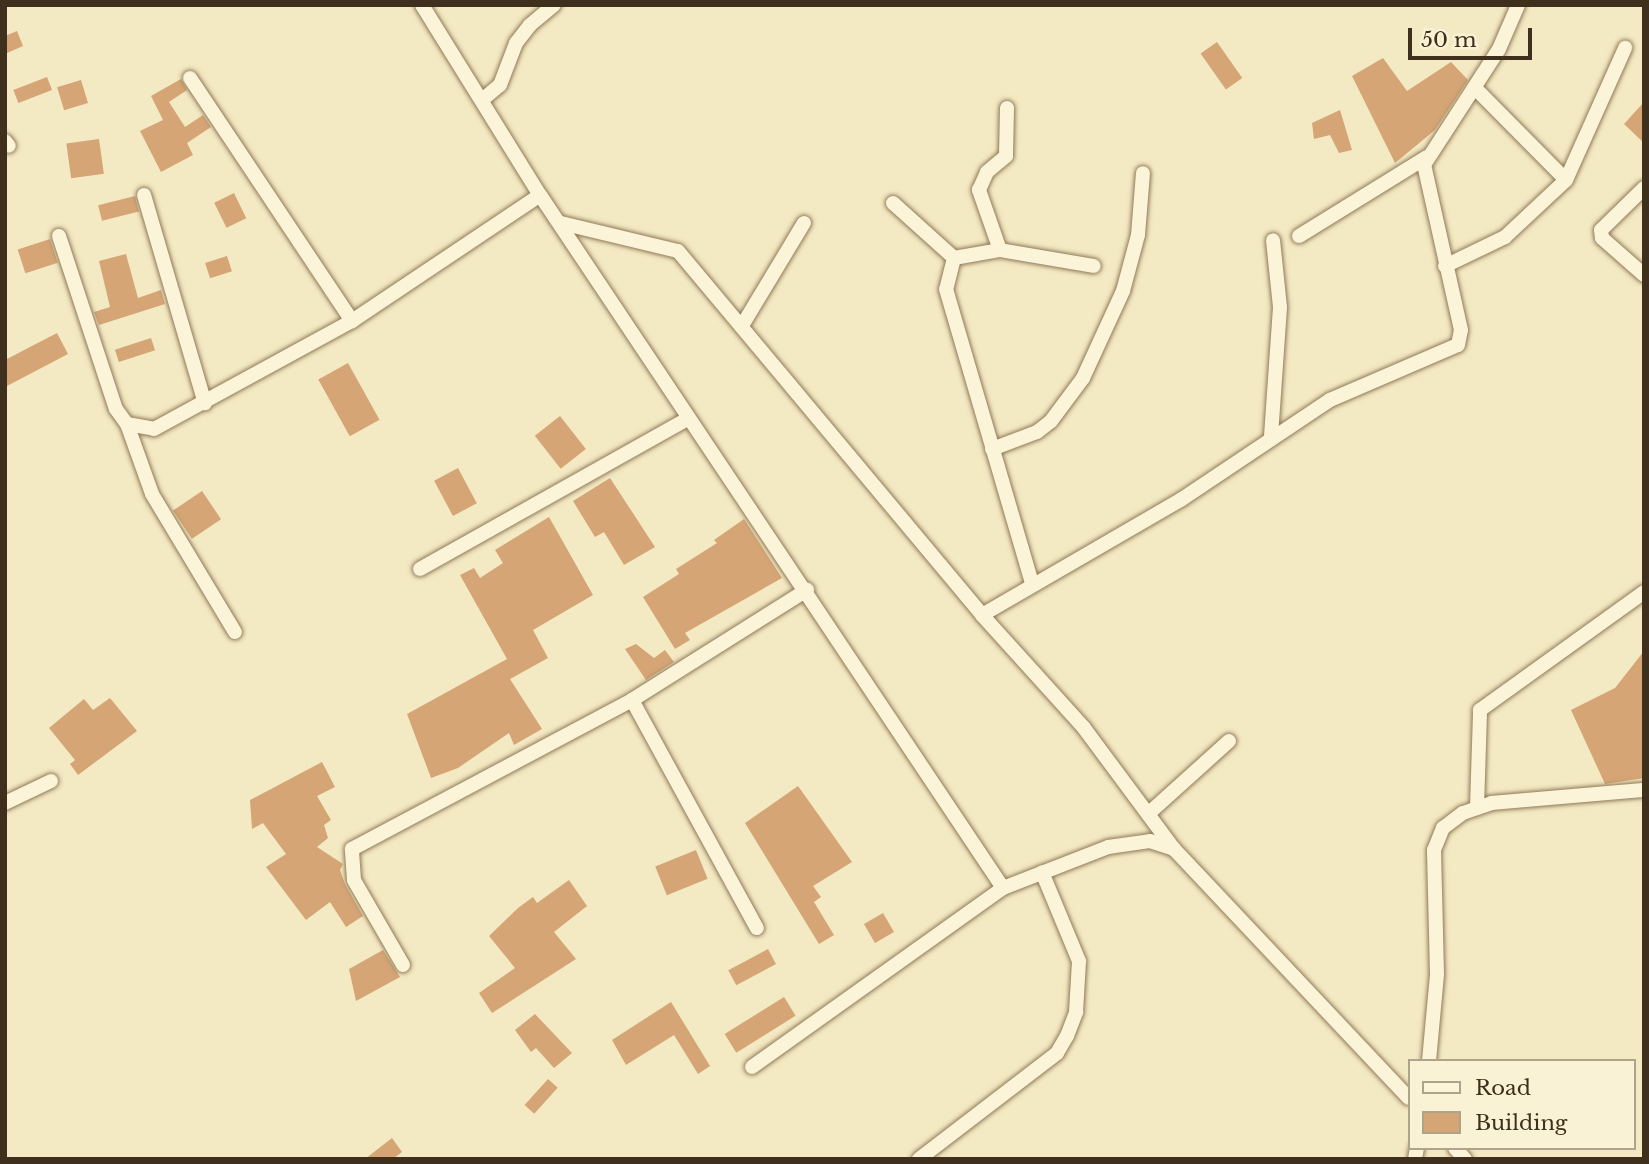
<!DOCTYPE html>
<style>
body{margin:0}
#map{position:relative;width:1649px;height:1164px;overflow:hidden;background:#f3e9c3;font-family:"Libre Baskerville",serif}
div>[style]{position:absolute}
.building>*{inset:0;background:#d5a575;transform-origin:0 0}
.roads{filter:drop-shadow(0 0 2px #907a57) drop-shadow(0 0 2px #907a57)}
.minor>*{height:14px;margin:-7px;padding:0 7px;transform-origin:7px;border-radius:7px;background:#fcf4d8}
span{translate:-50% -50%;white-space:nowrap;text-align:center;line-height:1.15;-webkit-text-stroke:6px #f9f2d4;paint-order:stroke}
.frame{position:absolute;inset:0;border:7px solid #3e301d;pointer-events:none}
.legend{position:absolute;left:1408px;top:1059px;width:228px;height:91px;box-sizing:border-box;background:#f9f2d4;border:2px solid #aea48b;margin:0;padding:9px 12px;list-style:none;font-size:21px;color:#3e301d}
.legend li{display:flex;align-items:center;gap:14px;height:35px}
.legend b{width:35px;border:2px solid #aea48b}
.scale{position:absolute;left:1408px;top:28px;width:124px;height:32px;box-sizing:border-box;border:4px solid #3e301d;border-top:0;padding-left:9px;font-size:21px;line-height:24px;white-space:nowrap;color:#3e301d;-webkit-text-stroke:5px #f9f2d4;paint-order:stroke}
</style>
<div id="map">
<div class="building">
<i style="clip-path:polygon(17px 31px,23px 46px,5px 54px,5px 36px)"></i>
<i style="left:1217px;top:42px;width:44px;height:20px;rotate:55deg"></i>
<i style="clip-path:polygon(1383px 58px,1407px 91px,1451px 62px,1468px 80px,1435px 130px,1395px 163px,1352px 76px)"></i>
<i style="left:47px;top:77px;width:14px;height:36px;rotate:69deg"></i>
<i style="clip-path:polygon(181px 79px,187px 90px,169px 102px,185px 127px,203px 115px,211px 127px,187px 143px,193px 155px,161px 172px,140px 131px,163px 120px,151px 96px)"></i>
<i style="left:81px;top:80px;width:24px;height:25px;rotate:73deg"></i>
<i style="clip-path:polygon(1644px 102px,1644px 143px,1624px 124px)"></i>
<i style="clip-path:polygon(1340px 110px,1352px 150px,1339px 153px,1330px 135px,1314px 139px,1312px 123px)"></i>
<i style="left:99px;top:139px;width:35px;height:33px;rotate:82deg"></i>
<i style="left:234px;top:193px;width:28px;height:22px;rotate:64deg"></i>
<i style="left:135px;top:196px;width:16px;height:38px;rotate:76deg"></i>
<i style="left:50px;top:239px;width:25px;height:34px;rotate:72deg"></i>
<i style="clip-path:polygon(126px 254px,138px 298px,161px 290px,165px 304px,99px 325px,94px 312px,110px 307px,99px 261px)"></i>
<i style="left:227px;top:256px;width:16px;height:23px;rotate:72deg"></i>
<i style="clip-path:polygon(57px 333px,68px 354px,5px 387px,5px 360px)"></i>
<i style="left:151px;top:338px;width:13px;height:38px;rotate:72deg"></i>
<i style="left:348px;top:363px;width:65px;height:34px;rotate:61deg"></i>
<i style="left:560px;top:416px;width:42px;height:32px;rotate:52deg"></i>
<i style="left:458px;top:468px;width:40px;height:27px;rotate:62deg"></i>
<i style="clip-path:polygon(610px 478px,655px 547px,624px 565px,604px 532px,595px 537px,573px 501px)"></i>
<i style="left:202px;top:491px;width:34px;height:35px;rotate:56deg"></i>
<i style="clip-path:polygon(549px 517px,593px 595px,533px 630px,548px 658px,510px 679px,542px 729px,514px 745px,509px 733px,458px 768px,431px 778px,407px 714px,507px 659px,460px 575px,474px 568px,480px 578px,503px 563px,495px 550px)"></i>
<i style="clip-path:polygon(744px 519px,782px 578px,685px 633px,690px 640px,675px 649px,643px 597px,679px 574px,676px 569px,717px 543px,714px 540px)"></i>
<i style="clip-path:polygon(636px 644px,654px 658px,665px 650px,674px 662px,646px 680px,625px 649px)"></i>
<i style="clip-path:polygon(1644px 651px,1644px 778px,1605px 784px,1571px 710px,1615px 688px)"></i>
<i style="clip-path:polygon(110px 698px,137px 731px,78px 775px,70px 764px,75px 760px,49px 728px,84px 699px,93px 710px)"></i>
<i style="clip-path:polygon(322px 762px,335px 787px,317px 796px,331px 820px,324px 825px,328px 838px,317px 847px,343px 864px,340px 870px,345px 884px,363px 916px,346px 927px,330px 902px,306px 920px,266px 867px,286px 854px,263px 823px,252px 829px,250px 800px)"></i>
<i style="clip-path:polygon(798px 786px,852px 862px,813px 886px,821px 897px,814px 902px,834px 935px,819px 944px,745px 823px)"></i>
<i style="left:696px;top:850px;width:31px;height:44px;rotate:68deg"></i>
<i style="clip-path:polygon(569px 880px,587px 906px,554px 932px,576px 959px,492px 1013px,479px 993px,515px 968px,489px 936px,518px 908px,533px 897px,537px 903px)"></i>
<i style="left:883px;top:913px;width:22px;height:22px;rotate:60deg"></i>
<i style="left:768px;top:949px;width:17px;height:45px;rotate:62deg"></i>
<i style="clip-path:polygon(383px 950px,400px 977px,356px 1001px,349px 969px)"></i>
<i style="left:784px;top:997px;width:22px;height:70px;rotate:58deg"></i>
<i style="clip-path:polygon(671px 1002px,710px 1066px,698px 1074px,674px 1035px,626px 1065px,612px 1040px)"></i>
<i style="clip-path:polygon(535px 1014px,572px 1053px,554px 1068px,536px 1048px,531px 1052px,515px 1030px)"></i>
<i style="left:548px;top:1079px;width:13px;height:35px;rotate:42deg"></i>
<i style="clip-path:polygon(392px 1138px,402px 1152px,393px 1159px,365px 1159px)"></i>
</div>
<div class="roads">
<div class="minor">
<i style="left:422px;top:5px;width:224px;rotate:58.2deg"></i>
<i style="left:540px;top:195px;width:833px;rotate:56.25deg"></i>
<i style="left:190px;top:78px;width:292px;rotate:56.3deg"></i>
<i style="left:1475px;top:88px;width:129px;rotate:45.3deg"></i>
<i style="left:482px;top:100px;width:23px;rotate:-40deg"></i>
<i style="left:500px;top:85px;width:45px;rotate:-69.1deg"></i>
<i style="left:516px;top:43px;width:23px;rotate:-52deg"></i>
<i style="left:530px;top:25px;width:31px;rotate:-40deg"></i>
<i style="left:5px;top:141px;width:6px;rotate:51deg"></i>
<i style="left:1644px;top:188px;width:60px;rotate:135.7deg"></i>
<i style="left:1601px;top:230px;width:8px;rotate:83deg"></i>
<i style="left:1602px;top:238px;width:56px;rotate:41.4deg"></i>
<i style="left:144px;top:195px;width:217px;rotate:73.7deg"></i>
<i style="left:893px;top:203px;width:82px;rotate:42deg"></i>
<i style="left:561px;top:223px;width:120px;rotate:13.5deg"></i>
<i style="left:678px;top:251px;width:474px;rotate:50.1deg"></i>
<i style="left:982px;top:615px;width:152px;rotate:47.9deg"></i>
<i style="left:1084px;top:728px;width:151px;rotate:53.4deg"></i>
<i style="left:59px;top:236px;width:182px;rotate:71.8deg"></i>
<i style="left:116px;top:409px;width:19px;rotate:54deg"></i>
<i style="left:127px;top:424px;width:27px;rotate:10deg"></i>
<i style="left:154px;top:429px;width:226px;rotate:-28.6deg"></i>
<i style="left:352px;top:321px;width:226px;rotate:-33.8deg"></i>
<i style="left:1299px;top:236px;width:150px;rotate:-31.7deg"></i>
<i style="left:1000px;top:250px;width:64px;rotate:-109.3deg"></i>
<i style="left:979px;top:190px;width:20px;rotate:-66deg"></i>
<i style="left:987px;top:172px;width:25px;rotate:-40deg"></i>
<i style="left:1006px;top:156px;width:48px;rotate:-88.8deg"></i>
<i style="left:954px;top:258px;width:32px;rotate:104deg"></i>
<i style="left:946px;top:289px;width:306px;rotate:73.7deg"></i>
<i style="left:954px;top:258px;width:47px;rotate:-9.9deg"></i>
<i style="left:1000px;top:250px;width:95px;rotate:9.7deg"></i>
<i style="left:1445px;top:266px;width:67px;rotate:-25.8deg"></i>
<i style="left:1505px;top:237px;width:83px;rotate:-43.1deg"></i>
<i style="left:1566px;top:180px;width:145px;rotate:-65.9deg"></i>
<i style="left:743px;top:324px;width:118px;rotate:-58.9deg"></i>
<i style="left:127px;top:424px;width:74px;rotate:70.3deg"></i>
<i style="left:152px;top:494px;width:161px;rotate:59deg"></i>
<i style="left:1271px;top:436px;width:129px;rotate:-86deg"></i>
<i style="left:1280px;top:307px;width:67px;rotate:-96deg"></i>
<i style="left:992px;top:449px;width:48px;rotate:-20.7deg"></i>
<i style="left:1037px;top:432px;width:18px;rotate:-38deg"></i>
<i style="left:1051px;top:421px;width:54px;rotate:-53.3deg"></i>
<i style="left:1083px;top:378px;width:96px;rotate:-65.3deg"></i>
<i style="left:1123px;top:291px;width:58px;rotate:-75deg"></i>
<i style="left:1138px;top:235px;width:62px;rotate:-85.4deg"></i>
<i style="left:420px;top:569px;width:308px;rotate:-29.3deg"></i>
<i style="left:982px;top:615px;width:231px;rotate:-30.1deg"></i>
<i style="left:1182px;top:499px;width:178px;rotate:-33.8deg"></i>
<i style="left:1330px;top:400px;width:139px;rotate:-23.3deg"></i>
<i style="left:1458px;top:345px;width:15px;rotate:-79deg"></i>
<i style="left:1461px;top:330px;width:169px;rotate:-102.6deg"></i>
<i style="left:1424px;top:165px;width:138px;rotate:-57.1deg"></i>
<i style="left:1499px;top:49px;width:48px;rotate:-66.6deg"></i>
<i style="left:632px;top:700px;width:260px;rotate:61.3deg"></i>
<i style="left:5px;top:803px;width:51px;rotate:-25.6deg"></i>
<i style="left:1477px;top:808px;width:98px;rotate:-88.2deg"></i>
<i style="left:1480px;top:710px;width:202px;rotate:-35.7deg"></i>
<i style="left:1148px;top:814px;width:109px;rotate:-42deg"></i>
<i style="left:403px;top:965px;width:98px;rotate:-120deg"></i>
<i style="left:354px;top:880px;width:31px;rotate:-94deg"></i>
<i style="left:352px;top:849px;width:317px;rotate:-28deg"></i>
<i style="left:632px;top:700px;width:207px;rotate:-32.2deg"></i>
<i style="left:1429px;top:1061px;width:87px;rotate:-84.7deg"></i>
<i style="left:1437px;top:974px;width:124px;rotate:-91.4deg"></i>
<i style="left:1434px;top:850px;width:24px;rotate:-68deg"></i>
<i style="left:1443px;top:828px;width:25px;rotate:-37deg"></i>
<i style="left:1463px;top:813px;width:31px;rotate:-19deg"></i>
<i style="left:1492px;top:803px;width:153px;rotate:-4.9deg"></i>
<i style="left:752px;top:1067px;width:308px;rotate:-35.5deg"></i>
<i style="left:1003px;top:888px;width:113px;rotate:-21.3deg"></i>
<i style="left:1108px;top:847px;width:42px;rotate:-8.1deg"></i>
<i style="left:1150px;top:841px;width:25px;rotate:18deg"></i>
<i style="left:1174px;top:849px;width:342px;rotate:46.7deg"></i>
<i style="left:1455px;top:1148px;width:15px;rotate:48deg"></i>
<i style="left:919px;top:1159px;width:174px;rotate:-37.5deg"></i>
<i style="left:1057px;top:1053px;width:20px;rotate:-60deg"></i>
<i style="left:1067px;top:1036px;width:26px;rotate:-69deg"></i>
<i style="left:1076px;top:1012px;width:51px;rotate:-86.6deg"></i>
<i style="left:1079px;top:961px;width:96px;rotate:-112.6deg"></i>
<i style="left:1415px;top:1159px;width:11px;rotate:-80deg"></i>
</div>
</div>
<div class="frame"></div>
<ul class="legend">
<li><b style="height:9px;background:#fcf4d8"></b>Road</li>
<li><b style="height:19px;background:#d5a575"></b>Building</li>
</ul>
<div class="scale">50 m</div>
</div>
